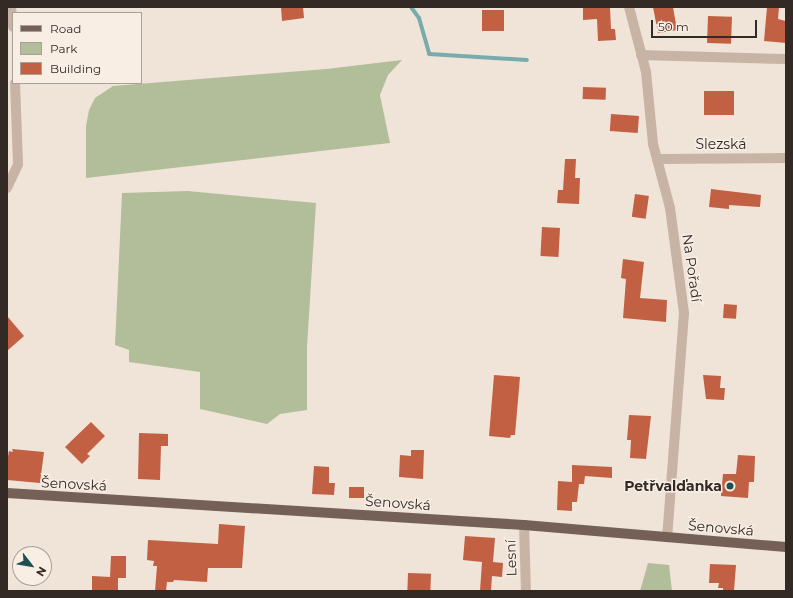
<!DOCTYPE html>
<meta charset="utf-8">
<style>
body{margin:0}
#map{position:relative;width:793px;height:598px;overflow:hidden;background:#f0e4d8;font-family:Montserrat,sans-serif}
div>[style]{position:absolute}
.green>*{inset:0;background:#b2be99}
.stream>*{height:4px;margin:-2px;padding:0 2px;transform-origin:2px;border-radius:2px;background:#78abac}
.building>*{inset:0;background:#c26044;transform-origin:0 0}
.minor>*{height:10px;margin:-5px;padding:0 5px;transform-origin:5px;border-radius:5px;background:#c7b4a5}
.major>*{height:10px;margin:-5px;padding:0 5px;transform-origin:5px;border-radius:5px;background:#756057}
.dots>*{width:11px;height:11px;translate:-50% -50%;box-sizing:border-box;border:2px solid #f8eee4;border-radius:50%}
span{translate:-50% -50%;white-space:nowrap;text-align:center;line-height:1.15;-webkit-text-stroke:3px #f8eee4;paint-order:stroke}
.street-label{font-size:14px;color:#332a26}
.poi-label{font-size:14px;color:#332a26;font-weight:700}
.right{translate:-100% -50%;text-align:right}
.frame{position:absolute;inset:0;border:8px solid #332a26;pointer-events:none}
.legend{position:absolute;left:12px;top:12px;width:130px;height:72px;box-sizing:border-box;background:#f8eee4;border:1px solid #a9a098;margin:0;padding:5px 7px;list-style:none;font-size:12px;color:#332a26}
.legend li{display:flex;align-items:center;gap:8px;height:20px}
.legend b{width:20px;border:1px solid #a9a098}
.north{position:absolute;left:12px;top:546px;width:40px;height:40px;box-sizing:border-box;background:#f8eee4;border:1px solid #a9a098;border-radius:50%;rotate:121deg;font-size:11px;font-weight:700;line-height:16px;text-align:center;color:#332a26}
.north::after{content:'';display:block;margin:auto;width:14px;height:18px;background:#1d5053;clip-path:polygon(50% 0,100% 100%,50% 72%,0 100%)}
.scale{position:absolute;left:651px;top:20px;width:106px;height:18px;box-sizing:border-box;border:2px solid #332a26;border-top:0;padding-left:5px;font-size:12px;line-height:14px;white-space:nowrap;color:#332a26;-webkit-text-stroke:3px #f8eee4;paint-order:stroke}
</style>
<div id="map">
<div class="green">
<i style="clip-path:polygon(402px 60px,388px 75px,380px 95px,390px 143px,86px 178px,86px 126px,89px 110px,95px 98px,113px 86px,326px 69px)"></i>
<i style="clip-path:polygon(188px 191px,316px 203px,307px 347px,307px 410px,280px 414px,267px 424px,200px 409px,200px 372px,129px 362px,129px 350px,115px 345px,122px 193px)"></i>
<i style="clip-path:polygon(648px 563px,669px 565px,672px 591px,640px 591px)"></i>
</div>
<div class="stream">
<i style="left:411px;top:7px;width:14px;rotate:54deg"></i>
<i style="left:419px;top:18px;width:37px;rotate:74deg"></i>
<i style="left:429px;top:54px;width:98px;rotate:3.5deg"></i>
</div>
<div class="building">
<i style="clip-path:polygon(281px 7px,303px 7px,304px 18px,282px 21px)"></i>
<i style="clip-path:polygon(583px 7px,610px 7px,611px 29px,615px 29px,616px 40px,598px 41px,597px 19px,583px 20px)"></i>
<i style="clip-path:polygon(653px 7px,673px 7px,677px 30px,658px 33px)"></i>
<i style="clip-path:polygon(767px 7px,779px 7px,778px 19px,786px 21px,786px 43px,764px 41px)"></i>
<i style="left:504px;top:10px;width:21px;height:22px;rotate:90deg"></i>
<i style="left:708px;top:16px;width:24px;height:27px;rotate:2deg"></i>
<i style="left:583px;top:87px;width:23px;height:12px;rotate:2deg"></i>
<i style="left:704px;top:91px;width:30px;height:24px"></i>
<i style="left:611px;top:114px;width:28px;height:17px;rotate:4deg"></i>
<i style="clip-path:polygon(565px 159px,576px 159px,575px 178px,580px 178px,579px 204px,557px 203px,558px 190px,563px 190px)"></i>
<i style="clip-path:polygon(711px 189px,761px 195px,760px 207px,729px 205px,729px 209px,709px 207px)"></i>
<i style="left:635px;top:194px;width:14px;height:23px;rotate:8deg"></i>
<i style="left:542px;top:227px;width:18px;height:29px;rotate:3deg"></i>
<i style="clip-path:polygon(623px 259px,644px 262px,640px 298px,667px 300px,666px 322px,623px 318px,626px 279px,621px 278px)"></i>
<i style="left:724px;top:304px;width:13px;height:14px;rotate:4deg"></i>
<i style="clip-path:polygon(7px 316px,24px 336px,7px 351px)"></i>
<i style="clip-path:polygon(494px 375px,520px 377px,515px 435px,511px 435px,510px 438px,489px 436px)"></i>
<i style="clip-path:polygon(703px 375px,721px 376px,720px 388px,725px 388px,724px 400px,706px 399px)"></i>
<i style="clip-path:polygon(629px 415px,651px 416px,646px 459px,630px 458px,631px 440px,627px 440px)"></i>
<i style="clip-path:polygon(91px 422px,105px 436px,87px 454px,90px 456px,82px 464px,65px 447px)"></i>
<i style="clip-path:polygon(139px 433px,168px 434px,168px 446px,161px 446px,160px 480px,138px 479px)"></i>
<i style="clip-path:polygon(12px 449px,44px 452px,40px 483px,7px 480px,7px 462px,9px 451px,13px 452px)"></i>
<i style="clip-path:polygon(411px 450px,424px 450px,423px 479px,399px 477px,400px 455px,411px 456px)"></i>
<i style="clip-path:polygon(738px 455px,755px 456px,754px 482px,749px 482px,748px 498px,721px 496px,723px 474px,736px 474px)"></i>
<i style="clip-path:polygon(572px 465px,612px 467px,612px 478px,585px 476px,584px 484px,579px 484px,577px 502px,572px 502px,572px 511px,557px 510px,558px 481px,572px 482px)"></i>
<i style="clip-path:polygon(314px 466px,329px 467px,329px 483px,335px 483px,334px 495px,312px 494px)"></i>
<i style="left:349px;top:487px;width:15px;height:11px"></i>
<i style="clip-path:polygon(219px 524px,245px 526px,242px 568px,208px 568px,207px 582px,174px 580px,173px 582px,167px 582px,166px 591px,155px 591px,157px 566px,153px 566px,154px 561px,147px 560px,148px 540px,218px 544px)"></i>
<i style="clip-path:polygon(465px 536px,495px 538px,493px 562px,503px 563px,502px 577px,492px 576px,491px 591px,480px 591px,482px 562px,463px 560px)"></i>
<i style="clip-path:polygon(111px 556px,126px 556px,126px 578px,118px 578px,118px 591px,92px 591px,92px 576px,110px 577px)"></i>
<i style="clip-path:polygon(710px 564px,736px 565px,734px 591px,723px 591px,723px 588px,718px 588px,719px 583px,709px 583px)"></i>
<i style="left:408px;top:573px;width:23px;height:18px;rotate:2deg"></i>
</div>
<div class="minor">
<i style="left:11px;top:7px;width:20px;rotate:84deg"></i>
<i style="left:629px;top:7px;width:67px;rotate:75.3deg"></i>
<i style="left:646px;top:72px;width:72px;rotate:84.4deg"></i>
<i style="left:653px;top:144px;width:66px;rotate:75.1deg"></i>
<i style="left:670px;top:208px;width:106px;rotate:82.4deg"></i>
<i style="left:684px;top:313px;width:225px;rotate:94.3deg"></i>
<i style="left:641px;top:55px;width:145px;rotate:1.6deg"></i>
<i style="left:657px;top:159px;width:129px;rotate:-0.4deg"></i>
<i style="left:7px;top:188px;width:26px;rotate:-65deg"></i>
<i style="left:18px;top:164px;width:81px;rotate:-92.1deg"></i>
<i style="left:524px;top:525px;width:66px;rotate:88.3deg"></i>
</div>
<div class="major">
<i style="left:7px;top:493px;width:518px;rotate:3.54deg"></i>
<i style="left:524px;top:525px;width:263px;rotate:4.8deg"></i>
</div>
<div class="dots">
<i style="left:730px;top:486px;background:#1d5053"></i>
</div>
<div class="street-label">
<span style="left:721px;top:144px">Slezská</span>
<span style="left:692px;top:268px;rotate:82deg">Na Pořadí</span>
<span style="left:74px;top:484px;rotate:3deg">Šenovská</span>
<span style="left:398px;top:503px;rotate:4deg">Šenovská</span>
<span style="left:721px;top:528px;rotate:5deg">Šenovská</span>
<span style="left:511px;top:558px;rotate:-92deg">Lesní</span>
</div>
<div class="poi-label">
<span class="right" style="left:722px;top:486px">Petřvalďanka</span>
</div>
<div class="frame"></div>
<ul class="legend">
<li><b style="height:5px;background:#756057"></b>Road</li>
<li><b style="height:11px;background:#b2be99"></b>Park</li>
<li><b style="height:11px;background:#c26044"></b>Building</li>
</ul>
<div class="north">N</div>
<div class="scale">50 m</div>
</div>
